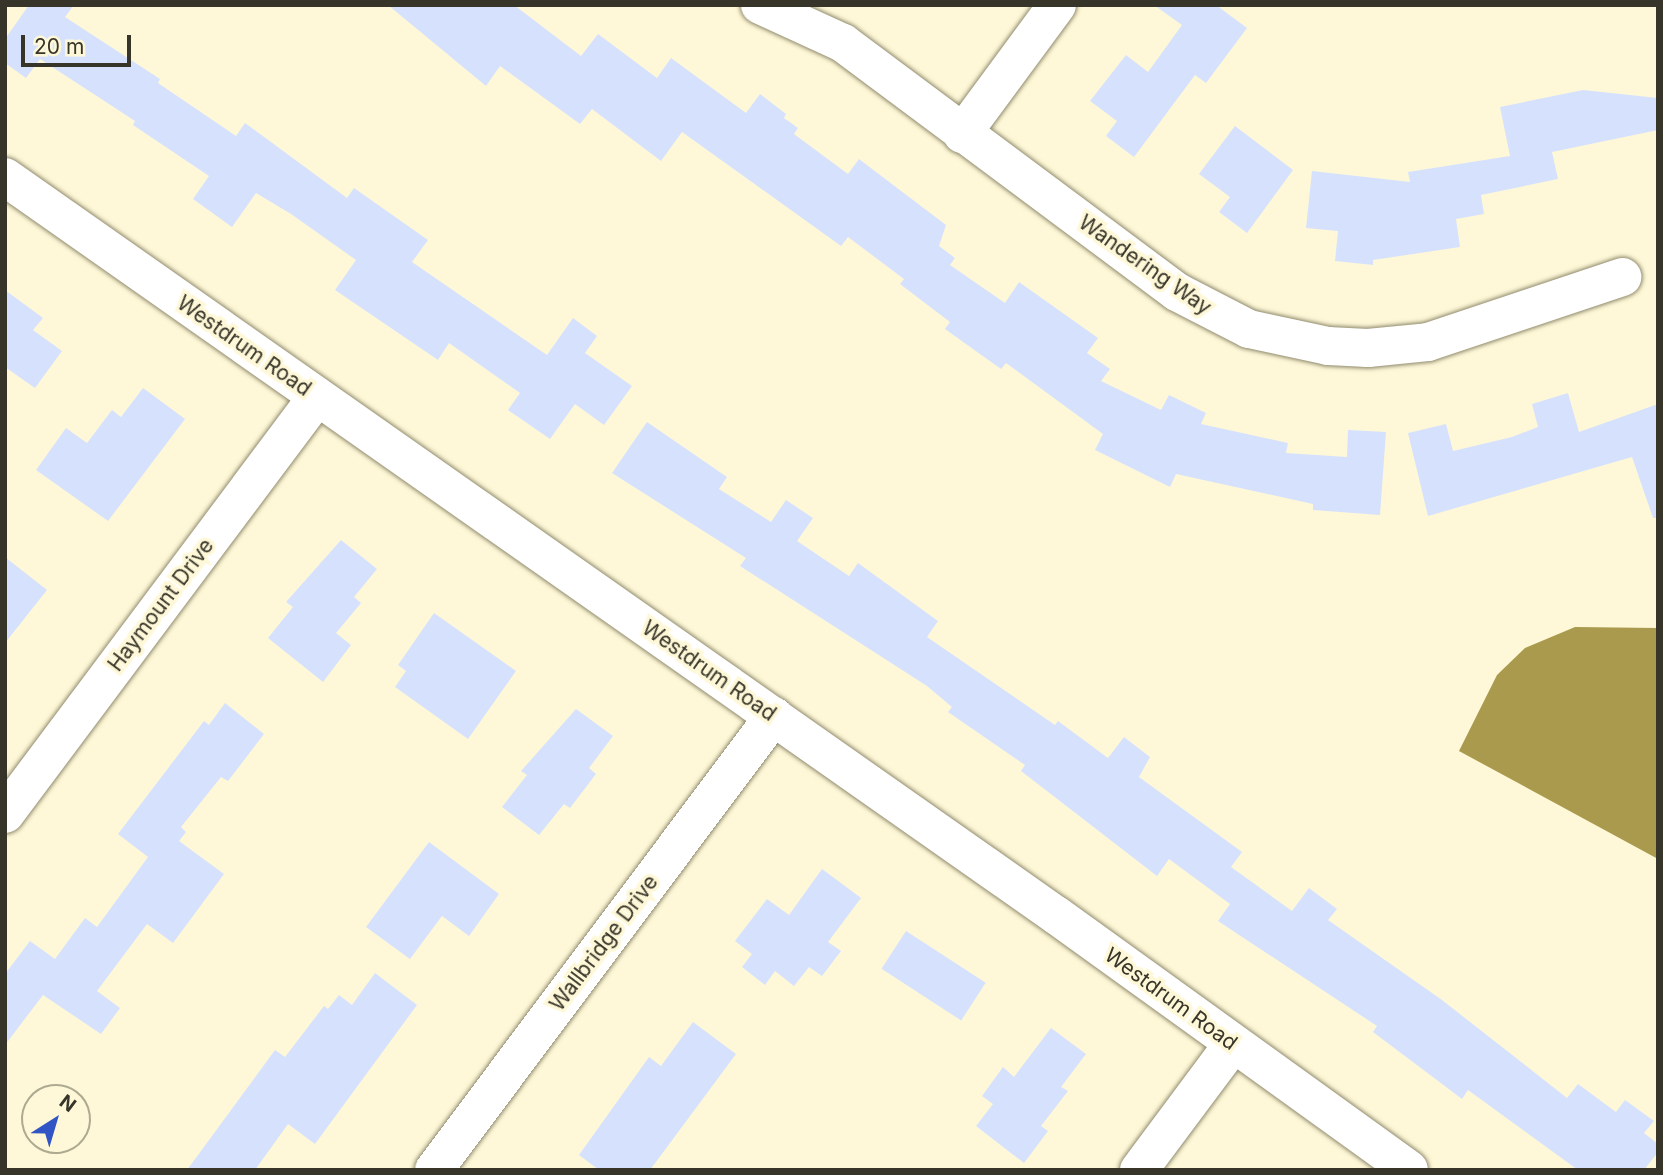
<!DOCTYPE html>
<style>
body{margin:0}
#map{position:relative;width:1663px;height:1175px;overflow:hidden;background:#fef8d8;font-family:Inter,sans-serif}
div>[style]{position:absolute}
.water>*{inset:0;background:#a99a4d}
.building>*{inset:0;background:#d6e2fd;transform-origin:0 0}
.roads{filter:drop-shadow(0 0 2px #918b6e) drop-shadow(0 0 2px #918b6e)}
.minor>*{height:38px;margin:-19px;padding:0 19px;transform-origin:19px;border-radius:19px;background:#fff}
span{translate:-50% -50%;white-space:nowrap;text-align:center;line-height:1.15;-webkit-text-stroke:7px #fef8d8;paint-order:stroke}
.street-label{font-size:21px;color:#373529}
.frame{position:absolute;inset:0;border:7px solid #373529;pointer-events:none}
.north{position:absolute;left:21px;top:1084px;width:70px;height:70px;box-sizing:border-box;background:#fef8d8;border:2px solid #aeaa92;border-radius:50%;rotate:37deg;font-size:19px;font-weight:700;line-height:28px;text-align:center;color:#373529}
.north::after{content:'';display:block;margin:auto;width:24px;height:32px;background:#3155c5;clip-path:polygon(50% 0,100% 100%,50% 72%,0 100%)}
.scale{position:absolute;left:21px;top:35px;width:110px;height:32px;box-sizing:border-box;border:4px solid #373529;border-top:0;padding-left:9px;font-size:21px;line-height:24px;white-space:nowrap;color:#373529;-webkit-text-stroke:5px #fef8d8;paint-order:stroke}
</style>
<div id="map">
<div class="water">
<i style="clip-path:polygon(1575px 627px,1658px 628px,1658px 859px,1459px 751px,1497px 675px,1525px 648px)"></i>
</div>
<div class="building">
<i style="clip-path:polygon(29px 5px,74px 5px,65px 17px,160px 79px,158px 83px,236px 136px,245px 123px,347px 198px,354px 188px,428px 240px,412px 262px,547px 355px,573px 318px,597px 336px,585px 353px,632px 386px,604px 425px,575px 404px,550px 439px,508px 410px,520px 393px,449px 343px,438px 360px,335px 290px,356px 260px,291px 214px,256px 193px,232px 227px,193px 199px,209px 176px,133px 125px,135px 121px,40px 59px,26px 78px,5px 63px,5px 39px)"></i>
<i style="clip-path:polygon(388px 5px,514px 5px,581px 56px,598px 34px,657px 78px,671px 58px,746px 113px,760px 94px,786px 114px,784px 118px,798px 128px,794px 134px,848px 174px,859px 159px,946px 225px,939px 246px,955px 258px,950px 265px,1005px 303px,1019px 282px,1098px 338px,1087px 353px,1110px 369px,1101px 381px,1161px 410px,1169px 395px,1206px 413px,1201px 424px,1288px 443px,1286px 453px,1347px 457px,1348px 430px,1386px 432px,1380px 515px,1313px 510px,1313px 504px,1176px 474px,1170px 487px,1095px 450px,1103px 434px,1006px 363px,1001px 369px,945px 329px,950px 322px,900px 284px,904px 279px,848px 237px,841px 246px,682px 132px,661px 161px,592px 109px,580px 124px,500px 66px,486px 86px)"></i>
<i style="clip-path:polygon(1154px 5px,1216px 5px,1247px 28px,1206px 83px,1195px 75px,1134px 157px,1106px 136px,1117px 121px,1090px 101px,1126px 55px,1148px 72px,1182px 25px)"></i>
<i style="clip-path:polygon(1583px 90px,1658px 98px,1658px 130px,1552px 152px,1558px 179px,1481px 195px,1484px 214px,1456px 219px,1460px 247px,1373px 260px,1373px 265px,1335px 261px,1338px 231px,1306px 228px,1312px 171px,1410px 182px,1408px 172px,1510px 156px,1500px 107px)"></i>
<i style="clip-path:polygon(1235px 126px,1293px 170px,1247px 233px,1219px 212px,1230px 197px,1199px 174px)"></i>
<i style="clip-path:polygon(5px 290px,43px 318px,33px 330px,62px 351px,35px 388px,5px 367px)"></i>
<i style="clip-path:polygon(143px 388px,185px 419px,108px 521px,36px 470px,66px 428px,87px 443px,112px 410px,121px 417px)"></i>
<i style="clip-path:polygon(1568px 393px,1579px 432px,1658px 404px,1658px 518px,1653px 518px,1632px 457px,1428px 516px,1408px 433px,1446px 424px,1453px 451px,1512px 437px,1538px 427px,1532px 404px)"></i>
<i style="clip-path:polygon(647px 422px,727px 477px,719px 489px,771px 522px,786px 500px,813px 518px,797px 541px,849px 576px,858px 563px,938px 621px,927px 637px,1055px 725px,1058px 721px,1108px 758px,1124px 737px,1150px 757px,1139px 777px,1242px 852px,1231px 867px,1292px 911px,1309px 888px,1337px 909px,1328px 920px,1442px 1000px,1567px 1098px,1578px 1084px,1616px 1112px,1625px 1100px,1654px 1121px,1644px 1133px,1658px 1144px,1658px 1152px,1644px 1170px,1578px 1170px,1468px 1090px,1462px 1099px,1373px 1032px,1377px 1026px,1218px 921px,1230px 904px,1169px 859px,1157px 876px,1021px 771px,1025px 765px,948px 712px,952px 707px,927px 686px,740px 566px,746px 558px,612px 473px)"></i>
<i style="clip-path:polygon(341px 540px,377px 569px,354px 597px,361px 603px,336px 633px,351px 645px,323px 682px,268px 638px,293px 607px,286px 602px)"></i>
<i style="clip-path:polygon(5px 557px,47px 590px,5px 643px)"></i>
<i style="clip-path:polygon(434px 613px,516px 671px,468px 739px,395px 687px,406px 671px,398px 665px)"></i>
<i style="clip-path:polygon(225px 703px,264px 734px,228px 781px,221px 777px,181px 827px,186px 832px,179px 841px,224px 874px,173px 943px,147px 924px,97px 991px,120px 1008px,101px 1034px,43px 995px,5px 1045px,5px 974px,30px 941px,55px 959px,85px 918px,97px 927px,148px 857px,118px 834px,204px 721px,209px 725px)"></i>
<i style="clip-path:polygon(576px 709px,613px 736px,589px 768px,596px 774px,570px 808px,564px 804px,539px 835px,502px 807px,527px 775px,521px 771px)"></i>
<i style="clip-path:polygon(429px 842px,499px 894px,469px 936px,442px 916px,410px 959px,366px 927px)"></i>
<i style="clip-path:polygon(822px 869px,861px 898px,828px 942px,841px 951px,822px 976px,809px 967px,794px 986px,775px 971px,765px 985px,742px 967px,752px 954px,735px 941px,767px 899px,789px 915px)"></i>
<i style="left:906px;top:931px;width:95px;height:45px;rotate:33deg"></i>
<i style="clip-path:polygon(375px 973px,417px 1005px,315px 1144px,288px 1124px,255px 1170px,187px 1170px,275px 1050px,285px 1057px,324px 1006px,328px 1009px,339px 995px,352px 1005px)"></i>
<i style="clip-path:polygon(693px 1022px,736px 1054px,650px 1170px,599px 1170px,579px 1155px,649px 1057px,661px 1066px)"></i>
<i style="clip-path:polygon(1051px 1028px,1086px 1054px,1061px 1087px,1068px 1091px,1041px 1126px,1048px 1131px,1024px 1163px,976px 1126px,993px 1104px,982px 1096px,1003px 1067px,1014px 1077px)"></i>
</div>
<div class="roads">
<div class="minor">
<i style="left:760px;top:5px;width:91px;rotate:24.6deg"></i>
<i style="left:843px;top:43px;width:417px;rotate:36.7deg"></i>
<i style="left:1177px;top:292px;width:81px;rotate:27.2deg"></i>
<i style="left:1249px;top:329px;width:81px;rotate:12.1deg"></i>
<i style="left:1328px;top:346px;width:40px;rotate:2.9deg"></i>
<i style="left:1368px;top:348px;width:60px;rotate:-5.7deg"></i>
<i style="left:1428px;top:342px;width:205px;rotate:-18.5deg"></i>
<i style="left:962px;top:134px;width:160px;rotate:-53.6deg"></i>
<i style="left:5px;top:177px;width:1284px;rotate:35.08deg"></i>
<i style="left:1056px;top:915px;width:435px;rotate:35.8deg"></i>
<i style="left:5px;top:814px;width:521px;rotate:-53.2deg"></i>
<i style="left:434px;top:1170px;width:567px;rotate:-53.17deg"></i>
<i style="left:1139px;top:1170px;width:157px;rotate:-53.3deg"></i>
</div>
</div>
<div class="street-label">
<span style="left:1145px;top:265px;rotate:35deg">Wandering Way</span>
<span style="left:244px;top:346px;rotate:35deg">Westdrum Road</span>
<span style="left:161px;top:605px;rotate:-53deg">Haymount Drive</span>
<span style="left:709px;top:671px;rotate:35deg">Westdrum Road</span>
<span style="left:604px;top:943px;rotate:-53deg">Wallbridge Drive</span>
<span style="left:1171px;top:999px;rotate:36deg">Westdrum Road</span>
</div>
<div class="frame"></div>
<div class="north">N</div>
<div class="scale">20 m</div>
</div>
